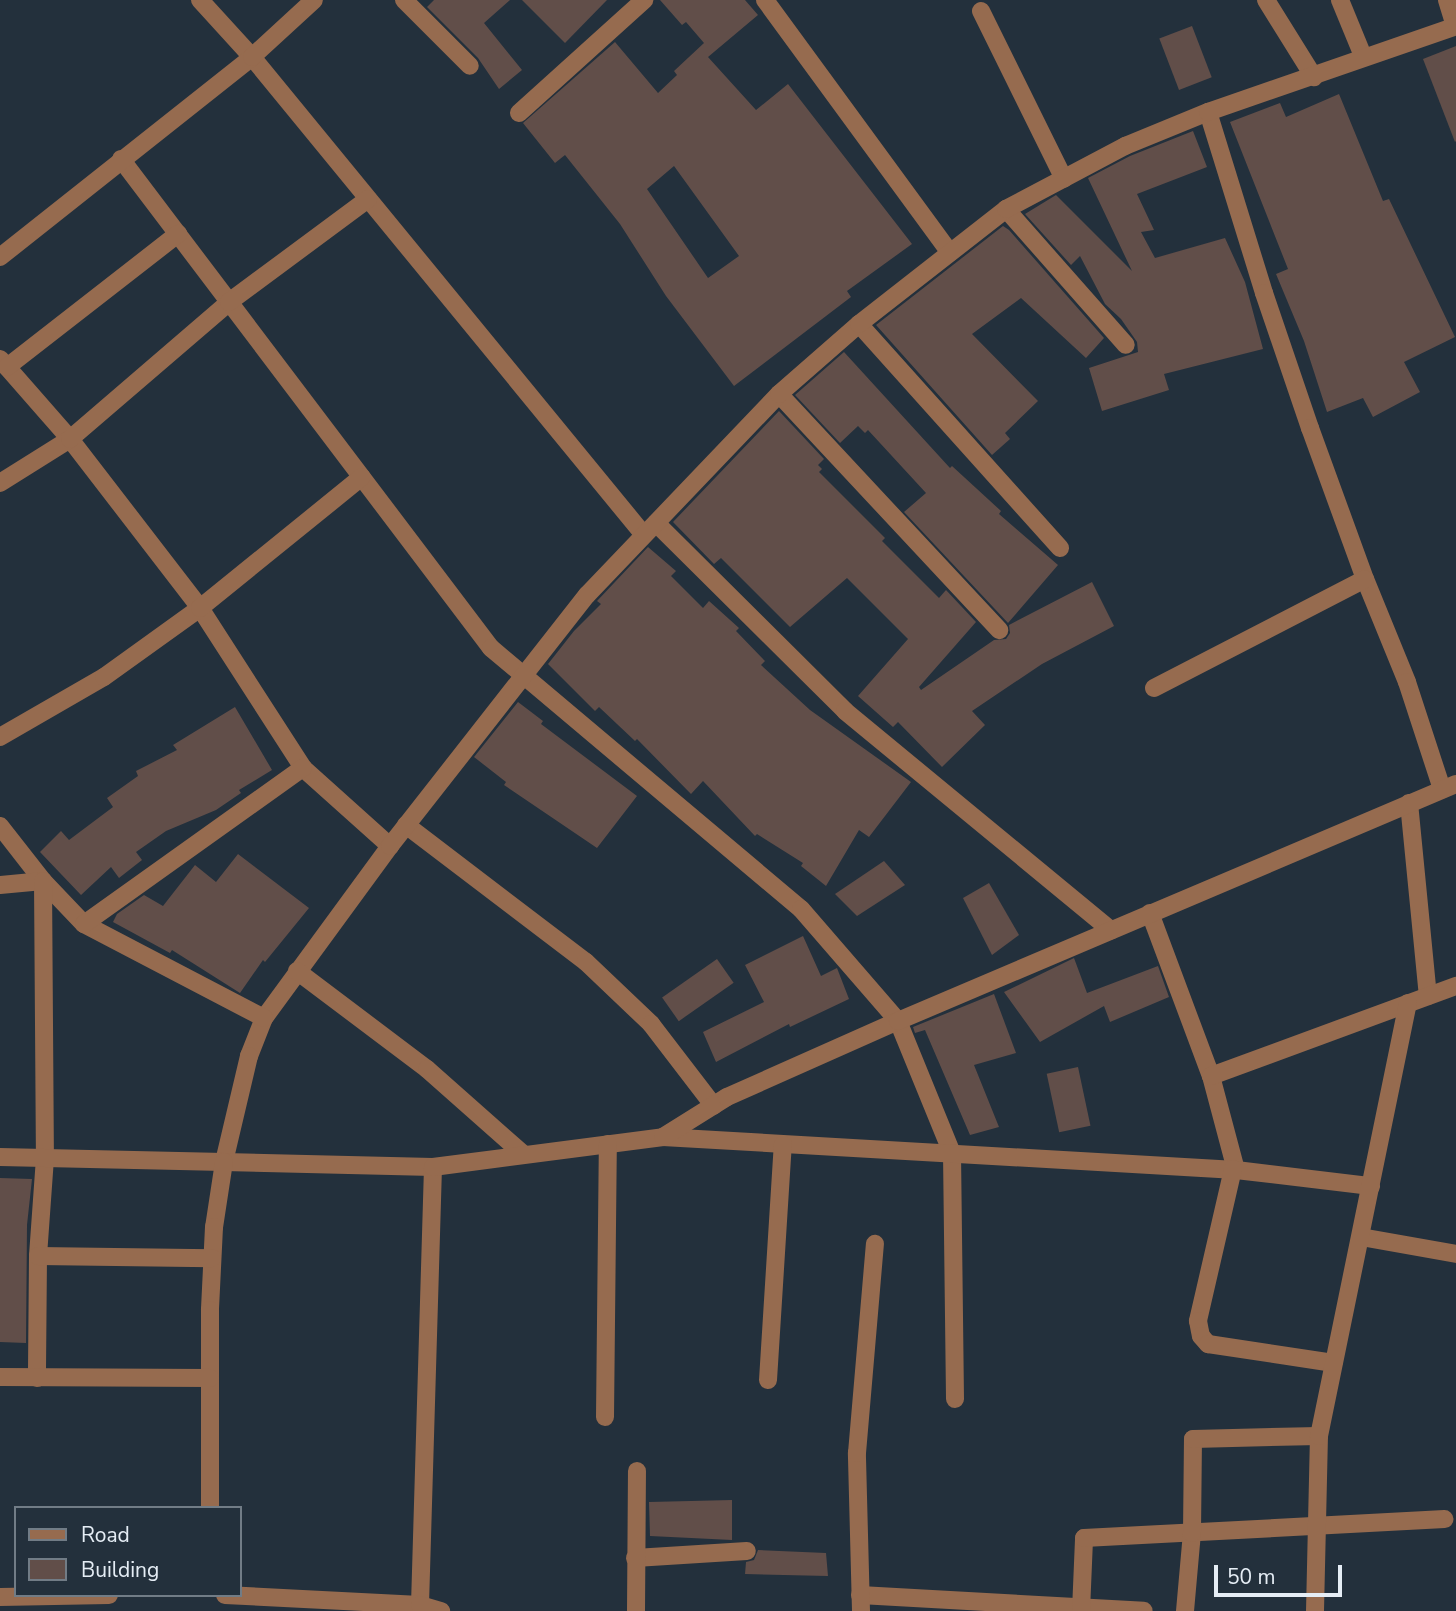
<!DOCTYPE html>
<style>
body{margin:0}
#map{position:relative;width:1456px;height:1611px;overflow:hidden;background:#23303c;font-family:"Nunito Sans",sans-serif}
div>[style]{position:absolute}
.building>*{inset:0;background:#614e49;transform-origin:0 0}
.minor>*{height:18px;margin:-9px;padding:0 9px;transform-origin:9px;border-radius:9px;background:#966b4f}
span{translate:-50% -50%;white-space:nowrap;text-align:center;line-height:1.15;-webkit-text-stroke:6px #23303c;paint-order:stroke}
.legend{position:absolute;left:14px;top:1506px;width:228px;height:91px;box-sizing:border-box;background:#23303c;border:2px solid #717c86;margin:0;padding:9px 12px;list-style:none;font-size:21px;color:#e5edf5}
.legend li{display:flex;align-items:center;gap:14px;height:35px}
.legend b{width:35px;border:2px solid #717c86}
.scale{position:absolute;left:1214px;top:1565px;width:128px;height:32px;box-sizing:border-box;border:4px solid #e5edf5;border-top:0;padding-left:9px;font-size:21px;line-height:24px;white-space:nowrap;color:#e5edf5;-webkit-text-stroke:5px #23303c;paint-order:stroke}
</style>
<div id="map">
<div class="building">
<i style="clip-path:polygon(434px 0,510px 0,484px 23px,522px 70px,499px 89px,478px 58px,427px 7px)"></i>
<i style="clip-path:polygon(522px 0,607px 0,565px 43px)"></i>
<i style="clip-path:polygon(evenodd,660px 0,745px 0,758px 15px,708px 57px,756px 110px,788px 84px,912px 244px,847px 291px,851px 297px,734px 386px,666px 296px,620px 224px,565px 155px,555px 163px,523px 123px,615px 42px,658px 93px,677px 75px,674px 71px,704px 43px,686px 22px,682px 25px,660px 0,674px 166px,739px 256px,708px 278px,647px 189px,674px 166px)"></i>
<i style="left:1192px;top:26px;width:55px;height:35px;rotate:69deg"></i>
<i style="clip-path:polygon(1456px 46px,1456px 141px,1455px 142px,1423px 59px)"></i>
<i style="clip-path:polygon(1339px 94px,1383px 201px,1389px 199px,1455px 337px,1404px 362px,1420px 392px,1373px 417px,1363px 398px,1327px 412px,1304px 341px,1276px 274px,1288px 269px,1230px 122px,1280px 103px,1286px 117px)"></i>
<i style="clip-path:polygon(1193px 131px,1207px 167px,1137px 194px,1154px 230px,1141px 232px,1155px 258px,1225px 238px,1245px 282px,1263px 349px,1164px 374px,1169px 390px,1102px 411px,1089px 368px,1138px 352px,1137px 342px,1121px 319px,1105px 304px,1080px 256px,1071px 265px,1025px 214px,1056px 195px,1132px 271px,1088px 178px,1130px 156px)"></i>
<i style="clip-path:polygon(1003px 226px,1009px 230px,1104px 338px,1086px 358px,1021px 298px,972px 334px,1038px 401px,1005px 433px,1010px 439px,992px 455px,876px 325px)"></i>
<i style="clip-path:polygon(844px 352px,950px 468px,952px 466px,1001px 511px,999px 514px,1058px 565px,1008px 623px,904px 512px,926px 493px,868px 430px,865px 433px,858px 426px,840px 443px,795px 395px)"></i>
<i style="clip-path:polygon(779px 411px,824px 459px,818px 465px,822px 469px,819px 472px,885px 538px,882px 541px,939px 598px,946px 590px,976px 622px,919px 687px,921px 690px,994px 640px,1006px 639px,1010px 633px,1009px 625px,1092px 582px,1114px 626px,1042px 664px,972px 711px,985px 725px,942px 767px,898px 722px,893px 727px,858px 696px,908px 639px,847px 578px,790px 627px,721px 558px,714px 564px,673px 522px)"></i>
<i style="clip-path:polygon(648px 547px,676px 571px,671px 576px,703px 608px,709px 601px,739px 628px,736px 631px,765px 661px,761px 665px,810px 710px,911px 782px,869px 837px,859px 830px,826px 886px,801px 866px,803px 863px,757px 834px,755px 836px,703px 781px,691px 794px,637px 739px,635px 741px,599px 707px,595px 711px,548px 664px,574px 631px,601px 604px,597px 601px)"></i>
<i style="clip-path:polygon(518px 702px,543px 721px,541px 724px,637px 796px,597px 848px,504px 785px,506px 782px,474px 757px)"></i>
<i style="clip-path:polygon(235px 707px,272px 770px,239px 790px,241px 793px,216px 810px,166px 831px,136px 852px,142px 860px,119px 878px,111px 867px,81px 895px,40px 852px,61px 831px,69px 840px,113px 807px,107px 798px,138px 776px,136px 771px,177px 750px,173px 745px)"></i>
<i style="clip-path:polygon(238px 854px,309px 908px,265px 962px,263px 960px,240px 993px,172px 950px,170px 953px,113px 922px,117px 914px,144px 895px,163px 906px,195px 865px,216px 882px)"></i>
<i style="clip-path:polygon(884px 861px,905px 885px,857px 916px,835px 894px)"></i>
<i style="clip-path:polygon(989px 883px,1019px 935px,992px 955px,963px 898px)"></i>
<i style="clip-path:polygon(803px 936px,821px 976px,837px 968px,849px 999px,790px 1027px,789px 1024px,716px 1062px,703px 1032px,764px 1002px,745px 965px)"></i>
<i style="clip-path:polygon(1074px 958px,1087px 993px,1158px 966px,1169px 997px,1110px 1022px,1104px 1006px,1040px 1042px,1004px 992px)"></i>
<i style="left:717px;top:959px;width:29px;height:67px;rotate:55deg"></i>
<i style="clip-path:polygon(994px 994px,1016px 1053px,974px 1065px,999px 1127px,970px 1135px,925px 1030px,915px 1033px,913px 1027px)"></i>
<i style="left:1078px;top:1067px;width:60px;height:32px;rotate:78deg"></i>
<i style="clip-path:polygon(0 1178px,32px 1179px,27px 1225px,26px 1343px,0 1342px)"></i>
<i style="clip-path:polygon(732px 1500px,732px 1540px,650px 1536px,649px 1502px)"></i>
<i style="clip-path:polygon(758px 1550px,826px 1553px,828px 1576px,745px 1574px,746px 1562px,754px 1560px)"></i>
</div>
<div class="minor">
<i style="left:200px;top:0;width:77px;rotate:47.6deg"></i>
<i style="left:252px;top:57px;width:618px;rotate:50.65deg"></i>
<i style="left:404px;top:0;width:93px;rotate:45deg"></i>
<i style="left:765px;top:0;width:313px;rotate:53.8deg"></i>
<i style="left:1266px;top:0;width:91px;rotate:58.1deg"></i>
<i style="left:1340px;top:0;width:61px;rotate:67.7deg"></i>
<i style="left:1447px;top:0;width:27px;rotate:73deg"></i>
<i style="left:981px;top:11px;width:187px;rotate:63.7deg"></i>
<i style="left:1208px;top:112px;width:189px;rotate:72.8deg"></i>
<i style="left:1264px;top:293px;width:143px;rotate:71.2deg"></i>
<i style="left:1310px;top:428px;width:161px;rotate:70deg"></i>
<i style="left:1365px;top:579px;width:111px;rotate:67.8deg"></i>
<i style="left:1407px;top:682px;width:113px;rotate:71.9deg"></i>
<i style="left:519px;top:113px;width:169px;rotate:-42.1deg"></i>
<i style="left:121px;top:159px;width:613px;rotate:52.89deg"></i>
<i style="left:491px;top:648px;width:405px;rotate:40.1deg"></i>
<i style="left:801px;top:909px;width:148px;rotate:49.1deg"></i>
<i style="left:898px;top:1021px;width:143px;rotate:67.8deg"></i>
<i style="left:952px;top:1153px;width:246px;rotate:89.3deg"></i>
<i style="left:1006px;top:209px;width:181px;rotate:48.6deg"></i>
<i style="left:0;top:257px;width:322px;rotate:-38.4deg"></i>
<i style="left:252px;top:57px;width:84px;rotate:-42.6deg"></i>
<i style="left:859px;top:324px;width:301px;rotate:48.1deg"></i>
<i style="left:0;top:359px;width:106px;rotate:48.8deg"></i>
<i style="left:70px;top:439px;width:213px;rotate:52.4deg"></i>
<i style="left:200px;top:608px;width:190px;rotate:57.2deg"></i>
<i style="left:303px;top:768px;width:117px;rotate:41.9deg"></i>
<i style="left:390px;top:846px;width:213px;rotate:126.2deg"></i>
<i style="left:264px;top:1018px;width:41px;rotate:111.5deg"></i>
<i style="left:249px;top:1056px;width:109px;rotate:103.3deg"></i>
<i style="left:224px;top:1162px;width:209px;rotate:1.4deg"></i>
<i style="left:433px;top:1167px;width:444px;rotate:91.7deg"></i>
<i style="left:7px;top:367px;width:217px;rotate:-37.9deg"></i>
<i style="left:779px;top:394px;width:323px;rotate:47deg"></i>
<i style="left:0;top:483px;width:83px;rotate:-32.2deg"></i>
<i style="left:70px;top:439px;width:210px;rotate:-40.7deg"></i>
<i style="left:229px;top:302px;width:173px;rotate:-36.5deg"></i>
<i style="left:656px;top:523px;width:267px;rotate:44.8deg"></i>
<i style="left:845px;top:711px;width:345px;rotate:39.5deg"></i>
<i style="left:1154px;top:688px;width:237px;rotate:-27.3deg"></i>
<i style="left:0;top:737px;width:120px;rotate:-30deg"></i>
<i style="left:104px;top:677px;width:118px;rotate:-35.7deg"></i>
<i style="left:200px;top:608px;width:208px;rotate:-39deg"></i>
<i style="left:1409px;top:803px;width:194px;rotate:84.4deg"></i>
<i style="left:406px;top:825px;width:226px;rotate:37.3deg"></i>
<i style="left:586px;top:962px;width:90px;rotate:43.6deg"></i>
<i style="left:651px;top:1024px;width:103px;rotate:52.5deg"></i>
<i style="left:0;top:826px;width:70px;rotate:52deg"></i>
<i style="left:43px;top:881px;width:59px;rotate:46.4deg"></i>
<i style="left:84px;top:924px;width:203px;rotate:27.6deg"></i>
<i style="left:390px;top:846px;width:319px;rotate:-51.9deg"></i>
<i style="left:587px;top:595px;width:278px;rotate:-46.3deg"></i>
<i style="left:779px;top:394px;width:106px;rotate:-41.2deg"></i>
<i style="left:859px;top:324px;width:187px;rotate:-38deg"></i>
<i style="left:1006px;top:209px;width:135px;rotate:-27.9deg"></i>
<i style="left:1125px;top:146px;width:90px;rotate:-22.3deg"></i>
<i style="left:1208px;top:112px;width:262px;rotate:-19.1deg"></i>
<i style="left:0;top:885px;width:43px;rotate:-5.3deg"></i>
<i style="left:43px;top:881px;width:277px;rotate:89.6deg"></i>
<i style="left:45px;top:1158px;width:98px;rotate:94.1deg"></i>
<i style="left:38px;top:1256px;width:122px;rotate:90.5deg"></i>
<i style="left:1150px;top:913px;width:174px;rotate:69.5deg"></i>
<i style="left:1211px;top:1076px;width:97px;rotate:75.1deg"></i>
<i style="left:84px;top:924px;width:269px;rotate:-35.5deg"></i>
<i style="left:297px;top:971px;width:163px;rotate:37deg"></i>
<i style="left:427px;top:1069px;width:128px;rotate:41.5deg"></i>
<i style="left:1211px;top:1076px;width:261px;rotate:-20.2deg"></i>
<i style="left:663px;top:1137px;width:574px;rotate:3.3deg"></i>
<i style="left:1236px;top:1170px;width:136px;rotate:6.8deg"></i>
<i style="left:0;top:1157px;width:224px;rotate:1.3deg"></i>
<i style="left:224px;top:1162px;width:66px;rotate:98.7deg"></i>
<i style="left:214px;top:1227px;width:83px;rotate:92.8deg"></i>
<i style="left:210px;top:1310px;width:198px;rotate:90deg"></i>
<i style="left:433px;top:1167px;width:232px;rotate:-7.4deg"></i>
<i style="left:663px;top:1137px;width:75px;rotate:-32deg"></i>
<i style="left:727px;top:1097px;width:187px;rotate:-24deg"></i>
<i style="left:898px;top:1021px;width:606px;rotate:-23.01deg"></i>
<i style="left:1233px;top:1169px;width:156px;rotate:103deg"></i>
<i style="left:1198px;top:1321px;width:15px;rotate:79deg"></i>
<i style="left:1201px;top:1336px;width:11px;rotate:49deg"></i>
<i style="left:1208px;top:1344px;width:127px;rotate:8.6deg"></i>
<i style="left:1361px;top:1237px;width:97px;rotate:10.1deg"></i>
<i style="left:38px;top:1256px;width:174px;rotate:0.7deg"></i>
<i style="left:0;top:1377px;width:210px;rotate:0.3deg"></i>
<i style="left:768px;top:1380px;width:236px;rotate:-86.4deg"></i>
<i style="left:605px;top:1417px;width:273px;rotate:-89.4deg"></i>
<i style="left:635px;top:1558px;width:112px;rotate:-3.6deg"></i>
<i style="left:225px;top:1595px;width:195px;rotate:2.9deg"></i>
<i style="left:420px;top:1605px;width:22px;rotate:16deg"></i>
<i style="left:860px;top:1595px;width:284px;rotate:3.2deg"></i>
<i style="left:0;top:1597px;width:109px;rotate:-1.1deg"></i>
<i style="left:636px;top:1611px;width:140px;rotate:-89.6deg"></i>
<i style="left:861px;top:1611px;width:158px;rotate:-91.5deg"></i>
<i style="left:857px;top:1453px;width:210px;rotate:-85.1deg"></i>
<i style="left:1081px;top:1611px;width:73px;rotate:-87.6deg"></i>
<i style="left:1084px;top:1538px;width:361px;rotate:-3deg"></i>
<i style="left:1185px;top:1611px;width:78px;rotate:-84.9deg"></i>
<i style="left:1192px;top:1533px;width:94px;rotate:-89.4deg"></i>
<i style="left:1193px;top:1439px;width:126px;rotate:-1.4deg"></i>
<i style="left:1315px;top:1611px;width:175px;rotate:-88.7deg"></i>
<i style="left:1319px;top:1436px;width:442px;rotate:-78.4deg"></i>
</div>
<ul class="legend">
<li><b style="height:9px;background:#966b4f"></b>Road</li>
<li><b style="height:19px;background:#614e49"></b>Building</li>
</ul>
<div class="scale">50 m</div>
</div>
